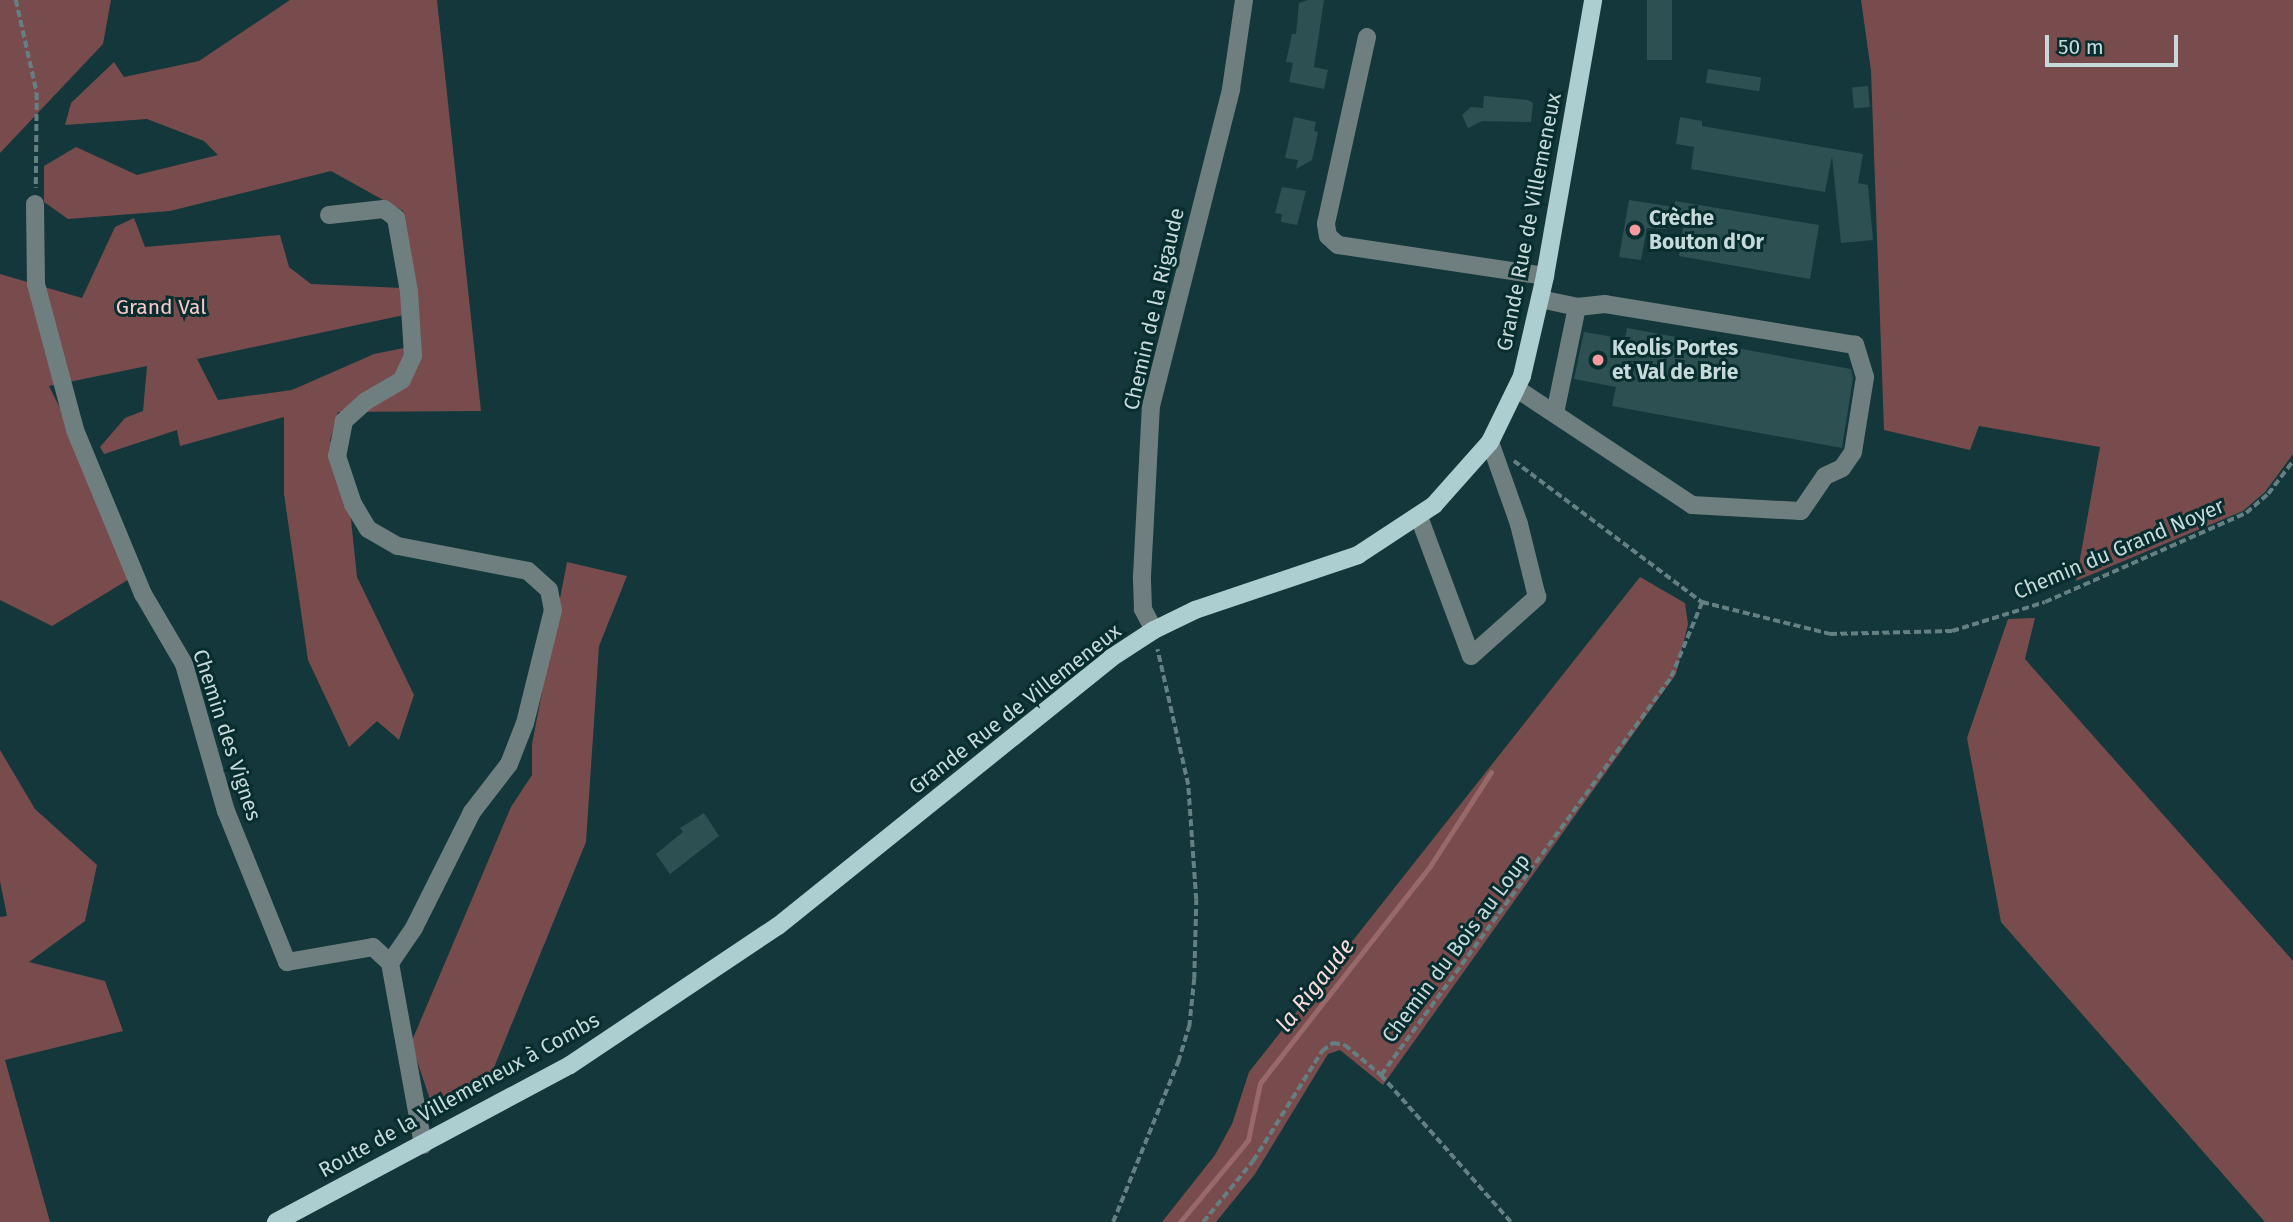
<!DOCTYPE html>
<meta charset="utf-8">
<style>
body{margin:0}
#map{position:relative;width:2293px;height:1222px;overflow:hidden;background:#13373a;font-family:"Fira Sans",sans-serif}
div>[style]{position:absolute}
.green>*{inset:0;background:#784c4d}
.stream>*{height:5px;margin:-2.5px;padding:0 2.5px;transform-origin:2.5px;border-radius:2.5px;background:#99696a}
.building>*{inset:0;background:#2d5153;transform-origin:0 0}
.path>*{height:3.5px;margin-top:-1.75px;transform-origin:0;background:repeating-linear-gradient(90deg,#648082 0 7px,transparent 0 10.5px)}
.minor>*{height:18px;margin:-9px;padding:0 9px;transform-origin:9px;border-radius:9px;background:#6f7f80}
.major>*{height:18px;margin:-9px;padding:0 9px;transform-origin:9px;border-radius:9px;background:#adced0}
.dots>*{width:19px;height:19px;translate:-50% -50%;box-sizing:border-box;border:4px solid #072d2f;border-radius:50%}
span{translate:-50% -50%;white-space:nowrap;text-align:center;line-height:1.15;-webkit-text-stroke:6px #072d2f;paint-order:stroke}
.poi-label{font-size:21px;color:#c7dadb;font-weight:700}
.left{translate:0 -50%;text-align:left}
.street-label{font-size:21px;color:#c7dadb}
.park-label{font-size:21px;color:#fac9c9}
.water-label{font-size:23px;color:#fddbdb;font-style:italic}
.scale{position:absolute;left:2045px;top:35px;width:133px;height:32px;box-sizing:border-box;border:4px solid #c7dadb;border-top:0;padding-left:9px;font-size:21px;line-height:24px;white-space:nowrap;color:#c7dadb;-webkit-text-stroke:5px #072d2f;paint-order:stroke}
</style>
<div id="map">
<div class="green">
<i style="clip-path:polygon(0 0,111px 0,103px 44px,0 153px)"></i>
<i style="clip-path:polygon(290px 0,437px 0,481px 411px,338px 412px,330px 441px,344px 452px,357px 577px,414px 695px,399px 740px,377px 721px,349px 747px,308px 660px,284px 494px,284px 417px,180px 446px,177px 430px,104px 454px,100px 447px,125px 418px,143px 411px,147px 366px,49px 386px,95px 478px,131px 578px,52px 626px,0 600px,0 274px,82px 298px,115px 227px,134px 218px,145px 247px,280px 235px,289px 267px,311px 284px,403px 288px,404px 315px,197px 359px,218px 400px,292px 390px,374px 354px,419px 345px,403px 211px,331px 171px,170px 211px,68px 219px,44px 202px,44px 166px,76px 147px,137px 175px,218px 155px,204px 141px,147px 119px,65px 125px,71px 103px,114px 62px,124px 77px,199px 61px)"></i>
<i style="clip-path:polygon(1861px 0,2293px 0,2293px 454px,2265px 492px,2243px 511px,2076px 581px,2100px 447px,1979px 426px,1970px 450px,1884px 430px,1871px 71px)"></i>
<i style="clip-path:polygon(567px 562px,627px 576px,599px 646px,586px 842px,486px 1087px,435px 1114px,411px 1043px,511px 807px,532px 775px,532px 744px)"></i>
<i style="clip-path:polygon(1640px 577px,1685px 603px,1688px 624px,1676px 674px,1383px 1085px,1340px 1050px,1328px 1054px,1255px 1174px,1216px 1222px,1162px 1222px,1215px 1155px,1232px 1124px,1249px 1072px)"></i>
<i style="clip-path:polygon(2035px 618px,2025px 659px,2293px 961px,2293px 1222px,2265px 1222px,2001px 922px,1967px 738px,2008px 619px)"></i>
<i style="clip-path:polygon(0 750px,35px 809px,97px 865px,85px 921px,29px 962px,105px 981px,123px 1031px,5px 1060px,50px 1222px,0 1222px,0 917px,7px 916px,0 881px)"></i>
</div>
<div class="stream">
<i style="left:1180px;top:1222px;width:107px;rotate:-50.3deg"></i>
<i style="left:1248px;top:1140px;width:58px;rotate:-78.1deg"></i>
<i style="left:1260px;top:1083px;width:276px;rotate:-51.9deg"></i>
<i style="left:1430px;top:866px;width:112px;rotate:-57deg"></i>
</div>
<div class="building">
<i style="clip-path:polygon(1308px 0,1324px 0,1314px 67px,1328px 70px,1324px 89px,1289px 82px,1293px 63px,1286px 62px,1292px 34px,1296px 34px,1299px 3px)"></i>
<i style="left:1647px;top:0;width:25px;height:60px"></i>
<i style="left:1708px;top:69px;width:54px;height:14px;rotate:9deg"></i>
<i style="left:1868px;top:86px;width:21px;height:16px;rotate:85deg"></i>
<i style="clip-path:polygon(1484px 96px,1528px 100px,1533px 103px,1531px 122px,1482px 121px,1468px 128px,1462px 115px,1471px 107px,1483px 108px)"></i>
<i style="clip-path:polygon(1294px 117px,1316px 122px,1314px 131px,1318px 132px,1312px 160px,1296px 169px,1298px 160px,1285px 158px)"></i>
<i style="clip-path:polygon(1680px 117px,1702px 121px,1702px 126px,1863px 154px,1858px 183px,1868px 185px,1873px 240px,1841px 243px,1832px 156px,1825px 192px,1691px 169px,1694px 147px,1676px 144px)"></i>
<i style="clip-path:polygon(1282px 187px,1306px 191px,1297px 225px,1281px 222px,1282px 214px,1275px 213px)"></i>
<i style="clip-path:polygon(1629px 200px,1674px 207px,1675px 201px,1819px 225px,1810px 279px,1679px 256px,1684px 221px,1665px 229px,1647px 228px,1641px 260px,1619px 257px)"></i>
<i style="clip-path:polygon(1627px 328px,1851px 369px,1853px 378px,1842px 448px,1612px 406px,1616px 387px,1574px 379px,1584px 332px,1625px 339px)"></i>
<i style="clip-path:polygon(704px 813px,719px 836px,670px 874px,656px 854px,683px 832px,680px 828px)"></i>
</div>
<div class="path">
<i style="left:16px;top:0;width:95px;rotate:77.3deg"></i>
<i style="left:37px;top:93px;width:95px;rotate:90.6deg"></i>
<i style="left:1514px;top:461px;width:235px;rotate:36.9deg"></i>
<i style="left:1702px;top:602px;width:132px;rotate:14deg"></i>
<i style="left:1830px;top:634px;width:122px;rotate:-1.4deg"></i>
<i style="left:1952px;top:631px;width:97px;rotate:-17.3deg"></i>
<i style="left:2045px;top:602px;width:220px;rotate:-23.9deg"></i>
<i style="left:2246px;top:513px;width:29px;rotate:-41deg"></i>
<i style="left:2268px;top:494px;width:41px;rotate:-52.9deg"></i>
<i style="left:1381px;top:1075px;width:196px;rotate:48.5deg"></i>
<i style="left:1113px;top:1222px;width:173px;rotate:-67.9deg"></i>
<i style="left:1178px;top:1062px;width:37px;rotate:-73deg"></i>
<i style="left:1189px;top:1027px;width:48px;rotate:-84.1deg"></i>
<i style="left:1194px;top:979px;width:79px;rotate:-88.5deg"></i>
<i style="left:1196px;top:900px;width:115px;rotate:-94deg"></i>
<i style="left:1188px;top:785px;width:139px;rotate:-102.8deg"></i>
<i style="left:1203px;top:1222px;width:79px;rotate:-50.7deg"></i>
<i style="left:1253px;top:1161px;width:130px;rotate:-57.9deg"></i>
<i style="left:1322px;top:1051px;width:14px;rotate:-36deg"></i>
<i style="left:1333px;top:1043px;width:12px;rotate:9deg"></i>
<i style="left:1345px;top:1045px;width:47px;rotate:39.8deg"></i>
<i style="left:1381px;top:1075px;width:492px;rotate:-53.9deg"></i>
<i style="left:1671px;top:677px;width:81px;rotate:-67.5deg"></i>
</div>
<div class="minor">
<i style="left:1367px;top:37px;width:191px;rotate:102.4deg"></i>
<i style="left:1326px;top:224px;width:12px;rotate:81deg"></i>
<i style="left:1328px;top:236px;width:13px;rotate:42deg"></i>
<i style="left:1338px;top:245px;width:209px;rotate:8.5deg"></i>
<i style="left:35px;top:204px;width:80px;rotate:89.3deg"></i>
<i style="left:36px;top:284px;width:151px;rotate:75deg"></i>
<i style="left:75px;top:430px;width:178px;rotate:67.5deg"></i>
<i style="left:143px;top:594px;width:81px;rotate:59.6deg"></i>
<i style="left:184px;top:664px;width:153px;rotate:74.1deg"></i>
<i style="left:226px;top:811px;width:163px;rotate:68deg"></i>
<i style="left:287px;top:962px;width:87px;rotate:-9.9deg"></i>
<i style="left:373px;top:947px;width:23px;rotate:43deg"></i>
<i style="left:390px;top:963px;width:185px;rotate:79.7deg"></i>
<i style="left:329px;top:215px;width:55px;rotate:-6.2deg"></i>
<i style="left:384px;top:209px;width:15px;rotate:37deg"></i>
<i style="left:396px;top:218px;width:75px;rotate:80deg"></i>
<i style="left:409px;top:292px;width:64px;rotate:86.4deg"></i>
<i style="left:413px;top:356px;width:26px;rotate:115deg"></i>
<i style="left:402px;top:380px;width:42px;rotate:149.7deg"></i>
<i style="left:366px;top:401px;width:30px;rotate:138deg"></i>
<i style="left:344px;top:421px;width:36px;rotate:101deg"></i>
<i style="left:337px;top:456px;width:51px;rotate:71.6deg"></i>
<i style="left:353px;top:504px;width:29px;rotate:59deg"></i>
<i style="left:368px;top:529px;width:34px;rotate:30deg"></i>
<i style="left:398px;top:546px;width:132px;rotate:10.9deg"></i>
<i style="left:528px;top:571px;width:28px;rotate:42deg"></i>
<i style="left:549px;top:590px;width:20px;rotate:79deg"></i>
<i style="left:553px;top:610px;width:116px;rotate:103.9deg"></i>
<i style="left:525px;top:723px;width:44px;rotate:111.3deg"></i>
<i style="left:509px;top:764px;width:61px;rotate:127.6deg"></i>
<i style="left:472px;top:812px;width:130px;rotate:116.6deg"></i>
<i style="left:414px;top:928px;width:42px;rotate:124.4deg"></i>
<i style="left:1540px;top:299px;width:38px;rotate:12deg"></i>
<i style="left:1517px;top:389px;width:210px;rotate:33.5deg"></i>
<i style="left:1692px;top:505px;width:109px;rotate:3.2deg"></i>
<i style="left:1801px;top:511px;width:42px;rotate:-55.6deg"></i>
<i style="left:1825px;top:476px;width:19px;rotate:-25deg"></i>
<i style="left:1842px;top:468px;width:19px;rotate:-55deg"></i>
<i style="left:1853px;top:452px;width:76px;rotate:-80.9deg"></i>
<i style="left:1865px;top:377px;width:34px;rotate:-107deg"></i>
<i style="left:1855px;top:345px;width:253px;rotate:-170.7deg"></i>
<i style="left:1605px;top:304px;width:28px;rotate:174deg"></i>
<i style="left:1577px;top:307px;width:108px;rotate:101.7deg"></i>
<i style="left:1419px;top:517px;width:148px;rotate:69.5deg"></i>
<i style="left:1471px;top:656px;width:89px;rotate:-41.8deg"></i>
<i style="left:1537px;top:597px;width:75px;rotate:-103.9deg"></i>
<i style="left:1519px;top:524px;width:87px;rotate:-109.5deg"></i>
<i style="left:1154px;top:630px;width:24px;rotate:-118deg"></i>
<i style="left:1143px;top:609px;width:33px;rotate:-92deg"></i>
<i style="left:1142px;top:576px;width:170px;rotate:-87deg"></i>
<i style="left:1151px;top:406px;width:327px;rotate:-75.8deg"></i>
<i style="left:1231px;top:89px;width:90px;rotate:-81.7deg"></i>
</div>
<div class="major">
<i style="left:276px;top:1222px;width:333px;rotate:-28.1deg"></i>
<i style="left:570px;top:1065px;width:250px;rotate:-33.8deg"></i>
<i style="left:778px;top:926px;width:427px;rotate:-38.8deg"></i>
<i style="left:1111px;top:658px;width:51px;rotate:-33.1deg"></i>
<i style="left:1154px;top:630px;width:46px;rotate:-26deg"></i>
<i style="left:1195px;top:610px;width:172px;rotate:-18.6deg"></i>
<i style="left:1358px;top:555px;width:91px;rotate:-33.3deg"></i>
<i style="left:1434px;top:505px;width:84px;rotate:-48.4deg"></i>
<i style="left:1490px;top:442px;width:73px;rotate:-64.1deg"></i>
<i style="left:1522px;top:376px;width:103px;rotate:-77deg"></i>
<i style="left:1545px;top:276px;width:280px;rotate:-80.1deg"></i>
</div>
<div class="dots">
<i style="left:1635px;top:230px;background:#f59b9d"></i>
<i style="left:1598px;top:360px;background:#f59b9d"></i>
</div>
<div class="poi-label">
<span class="left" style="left:1649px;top:230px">Crèche<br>Bouton d'Or</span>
<span class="left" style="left:1612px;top:360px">Keolis Portes<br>et Val de Brie</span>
</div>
<div class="street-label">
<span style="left:1529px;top:222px;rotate:-79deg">Grande Rue de Villemeneux</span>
<span style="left:1154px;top:309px;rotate:-77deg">Chemin de la Rigaude</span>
<span style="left:2119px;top:549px;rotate:-23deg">Chemin du Grand Noyer</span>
<span style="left:1015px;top:709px;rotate:-38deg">Grande Rue de Villemeneux</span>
<span style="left:227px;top:735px;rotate:72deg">Chemin des Vignes</span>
<span style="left:1456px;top:948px;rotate:-53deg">Chemin du Bois au Loup</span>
<span style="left:459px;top:1095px;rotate:-29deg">Route de la Villemeneux à Combs</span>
</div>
<div class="park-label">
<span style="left:161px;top:307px">Grand Val</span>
</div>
<div class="water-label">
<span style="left:1315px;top:985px;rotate:-52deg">la Rigaude</span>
</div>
<div class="scale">50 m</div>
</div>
